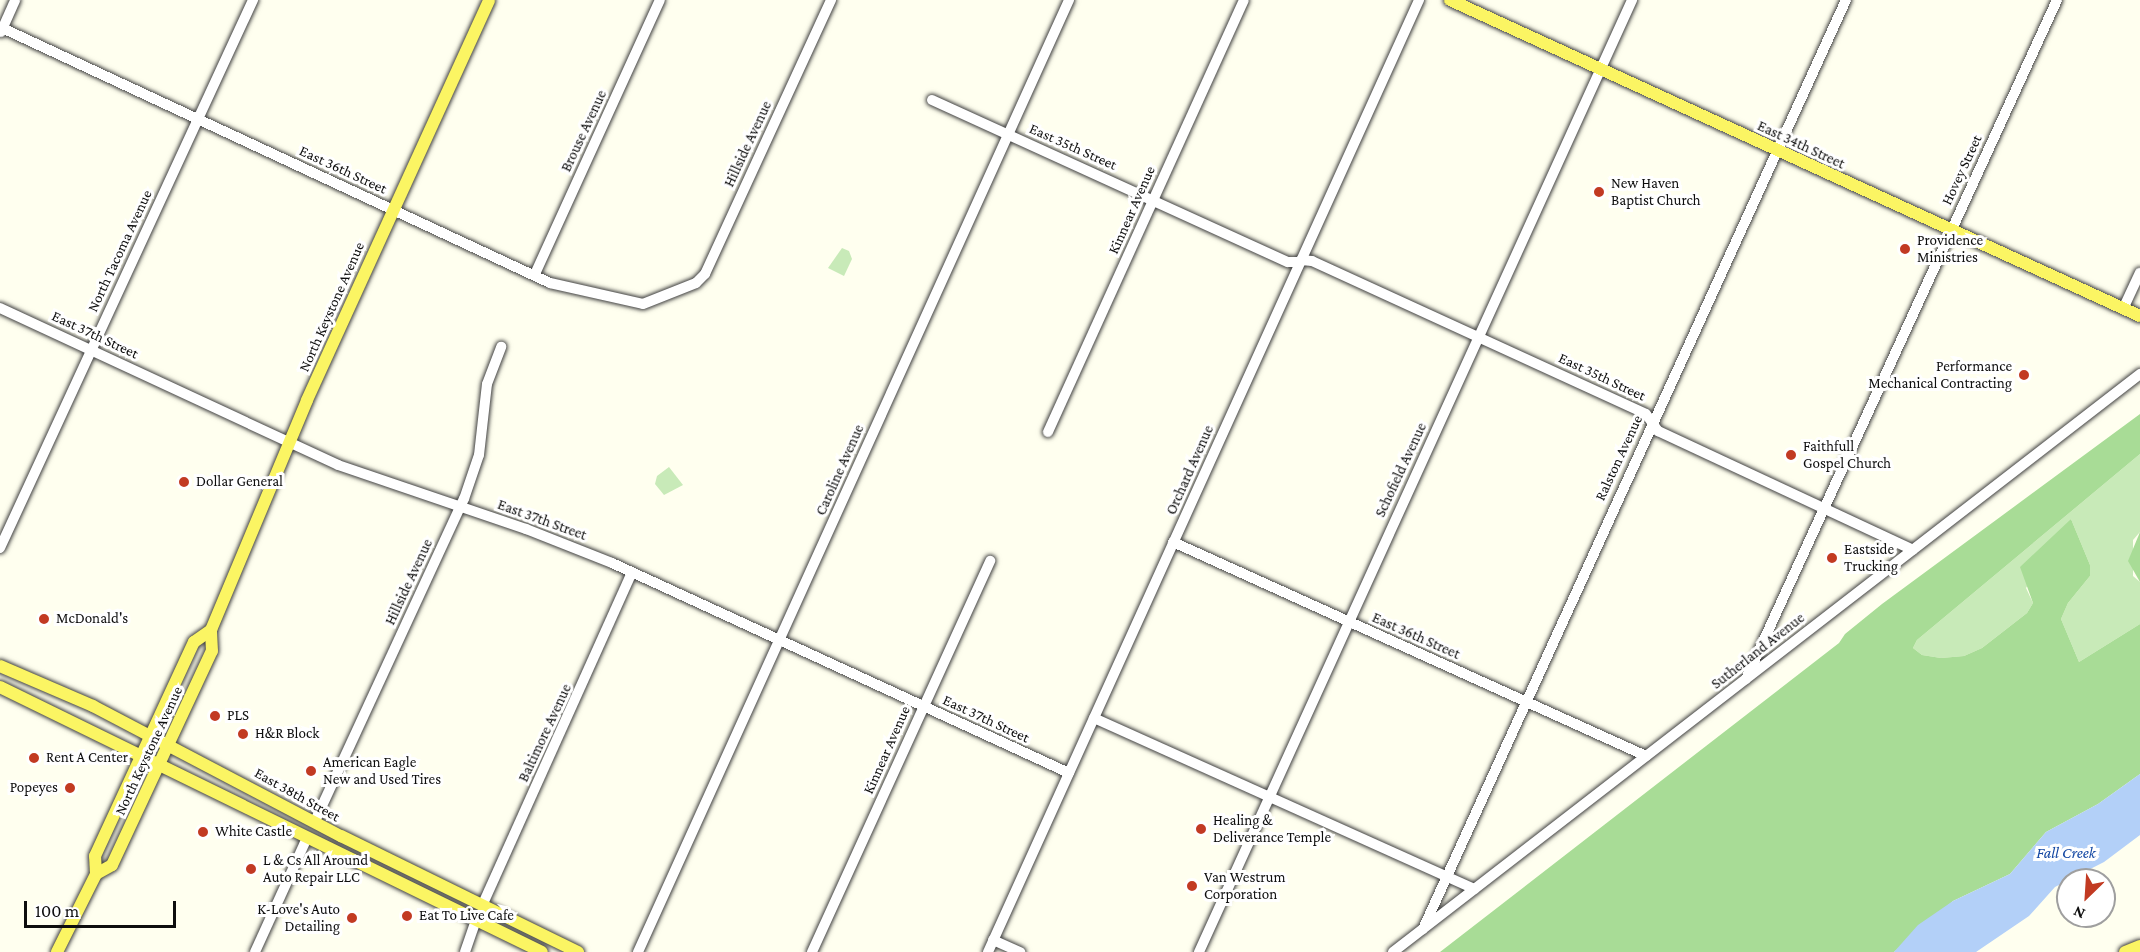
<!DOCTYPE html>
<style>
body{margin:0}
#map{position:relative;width:2140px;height:952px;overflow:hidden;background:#ffffef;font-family:"Crimson Pro",serif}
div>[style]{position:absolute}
.green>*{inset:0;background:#c8eab8}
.forest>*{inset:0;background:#a8dc96}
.water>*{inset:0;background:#b3d0f8}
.roads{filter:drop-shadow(0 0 2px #414141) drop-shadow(0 0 2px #414141)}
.minor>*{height:10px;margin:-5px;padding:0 5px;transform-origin:5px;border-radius:5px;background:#fff}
.major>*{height:12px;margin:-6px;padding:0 6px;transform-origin:6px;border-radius:6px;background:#fbf563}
.dots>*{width:16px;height:16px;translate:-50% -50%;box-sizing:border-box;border:3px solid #fff;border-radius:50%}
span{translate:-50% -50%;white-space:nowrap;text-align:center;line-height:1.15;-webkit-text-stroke:6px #fff;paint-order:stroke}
.street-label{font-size:15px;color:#0e0e0e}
.poi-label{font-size:15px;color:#0e0e0e}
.left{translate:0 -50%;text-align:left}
.right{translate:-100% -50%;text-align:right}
.water-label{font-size:16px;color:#1448a3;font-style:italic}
.north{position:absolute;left:2056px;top:868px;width:60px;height:60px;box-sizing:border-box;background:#fff;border:2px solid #9f9f9f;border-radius:50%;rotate:205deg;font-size:16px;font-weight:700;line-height:24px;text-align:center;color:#0e0e0e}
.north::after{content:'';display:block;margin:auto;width:21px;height:27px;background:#c23a22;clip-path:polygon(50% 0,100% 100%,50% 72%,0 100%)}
.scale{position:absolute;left:24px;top:901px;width:152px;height:27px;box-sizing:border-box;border:3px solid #0e0e0e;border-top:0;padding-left:8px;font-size:18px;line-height:21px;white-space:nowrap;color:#0e0e0e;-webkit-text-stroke:4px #fff;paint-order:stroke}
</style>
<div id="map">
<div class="green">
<i style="clip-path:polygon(842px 248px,849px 251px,852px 259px,844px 276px,828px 268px)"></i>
<i style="clip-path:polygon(2140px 454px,2140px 532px,2133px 540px,2133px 576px,2140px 582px,2140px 624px,2079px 662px,2061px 619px,2068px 603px,2090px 576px,2090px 565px,2071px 519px,2026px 588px,2033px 603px,2027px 613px,1982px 648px,1964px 656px,1941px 658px,1922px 655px,1913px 648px,1917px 640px)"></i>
<i style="clip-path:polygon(669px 467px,683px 485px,664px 495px,655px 484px,657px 476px)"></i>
</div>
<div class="forest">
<i style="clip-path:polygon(2140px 414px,2140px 454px,1917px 640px,1913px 648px,1922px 655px,1941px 658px,1964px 656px,1982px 648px,2027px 613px,2033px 603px,2020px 567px,2071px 519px,2090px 565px,2090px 576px,2068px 603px,2061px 619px,2079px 662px,2140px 624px,2140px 774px,2098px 804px,2046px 832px,2010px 874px,1953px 901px,1894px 952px,1440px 952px,1839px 643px,1845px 634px,1882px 604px)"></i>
<i style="clip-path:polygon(2140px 532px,2140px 582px,2128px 561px)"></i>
</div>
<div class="water">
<i style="clip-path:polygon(2140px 774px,2140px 835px,2104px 862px,2055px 887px,2029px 916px,1976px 952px,1894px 952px,1918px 925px,1953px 901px,2010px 874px,2046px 832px,2098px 804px)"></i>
</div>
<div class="roads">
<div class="minor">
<i style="left:0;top:27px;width:607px;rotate:24.96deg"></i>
<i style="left:550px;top:283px;width:95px;rotate:12.7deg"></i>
<i style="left:643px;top:304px;width:57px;rotate:-21.6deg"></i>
<i style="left:696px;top:283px;width:13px;rotate:-45deg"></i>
<i style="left:705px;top:274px;width:302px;rotate:-65.3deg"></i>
<i style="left:1px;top:32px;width:35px;rotate:-66deg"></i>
<i style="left:932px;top:100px;width:391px;rotate:24.5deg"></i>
<i style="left:1288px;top:262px;width:12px"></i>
<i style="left:1301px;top:260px;width:11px;rotate:5deg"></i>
<i style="left:1312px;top:261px;width:367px;rotate:24.6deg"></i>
<i style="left:1646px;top:414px;width:21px;rotate:55deg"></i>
<i style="left:1658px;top:431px;width:281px;rotate:25deg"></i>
<i style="left:535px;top:274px;width:301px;rotate:-65.5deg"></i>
<i style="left:0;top:308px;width:373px;rotate:24.9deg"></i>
<i style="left:338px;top:465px;width:199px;rotate:18.8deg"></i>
<i style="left:526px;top:529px;width:92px;rotate:21.6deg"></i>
<i style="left:612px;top:563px;width:503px;rotate:24.68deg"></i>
<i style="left:2123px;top:309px;width:40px;rotate:-65deg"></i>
<i style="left:1048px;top:432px;width:474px;rotate:-65.6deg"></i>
<i style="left:1173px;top:542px;width:519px;rotate:24.34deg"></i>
<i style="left:0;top:548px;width:604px;rotate:-65.22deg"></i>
<i style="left:1746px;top:679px;width:747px;rotate:-65.39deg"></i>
<i style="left:1094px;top:718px;width:417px;rotate:24.2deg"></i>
<i style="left:315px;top:821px;width:355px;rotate:-65.2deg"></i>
<i style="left:464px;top:499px;width:46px;rotate:-71.2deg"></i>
<i style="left:479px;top:455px;width:71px;rotate:-83.6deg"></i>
<i style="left:487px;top:384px;width:40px;rotate:-69deg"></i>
<i style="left:482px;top:906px;width:365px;rotate:-65.8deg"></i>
<i style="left:1423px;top:929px;width:1021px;rotate:-65.52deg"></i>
<i style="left:993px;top:940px;width:30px;rotate:24deg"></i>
<i style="left:255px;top:952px;width:123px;rotate:-65.5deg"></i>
<i style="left:465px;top:952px;width:34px;rotate:-71deg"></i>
<i style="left:638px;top:952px;width:1045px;rotate:-65.64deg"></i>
<i style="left:812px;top:952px;width:430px;rotate:-65.5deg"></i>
<i style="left:988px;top:952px;width:1045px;rotate:-65.64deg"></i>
<i style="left:1199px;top:952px;width:1046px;rotate:-65.54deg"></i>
<i style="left:1393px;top:952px;width:945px;rotate:-37.73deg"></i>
</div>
<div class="major">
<i style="left:1450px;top:0;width:759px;rotate:24.61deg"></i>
<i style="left:0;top:666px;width:101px;rotate:23.3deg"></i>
<i style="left:93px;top:706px;width:280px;rotate:27.7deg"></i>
<i style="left:341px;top:836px;width:264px;rotate:26.1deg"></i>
<i style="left:0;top:687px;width:603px;rotate:26.06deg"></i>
<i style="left:96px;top:874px;width:18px;rotate:-29deg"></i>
<i style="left:112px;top:865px;width:236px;rotate:-65deg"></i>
<i style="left:212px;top:651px;width:21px;rotate:-93deg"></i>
<i style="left:211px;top:630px;width:249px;rotate:-67.3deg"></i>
<i style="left:307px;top:400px;width:439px;rotate:-65.5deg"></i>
<i style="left:57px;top:952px;width:87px;rotate:-63.4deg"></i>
<i style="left:96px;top:874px;width:18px;rotate:-93deg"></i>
<i style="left:95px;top:856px;width:236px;rotate:-65.2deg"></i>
<i style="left:194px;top:642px;width:21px;rotate:-35deg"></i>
<i style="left:2125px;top:952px;width:16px;rotate:-22deg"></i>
</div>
</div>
<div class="dots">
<i style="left:1599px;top:192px;background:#c23a22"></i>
<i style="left:1905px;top:249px;background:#c23a22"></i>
<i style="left:2024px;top:375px;background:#c23a22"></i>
<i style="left:1791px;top:455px;background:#c23a22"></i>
<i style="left:184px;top:482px;background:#c23a22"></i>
<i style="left:1832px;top:558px;background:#c23a22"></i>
<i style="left:44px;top:619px;background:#c23a22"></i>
<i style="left:215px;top:716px;background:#c23a22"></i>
<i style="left:243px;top:734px;background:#c23a22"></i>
<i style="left:34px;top:758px;background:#c23a22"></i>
<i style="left:311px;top:771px;background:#c23a22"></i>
<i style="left:70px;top:788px;background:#c23a22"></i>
<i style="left:1201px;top:829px;background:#c23a22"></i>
<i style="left:203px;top:832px;background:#c23a22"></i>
<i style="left:251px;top:869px;background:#c23a22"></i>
<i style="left:1192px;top:886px;background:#c23a22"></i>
<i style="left:407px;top:916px;background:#c23a22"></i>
<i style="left:352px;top:918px;background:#c23a22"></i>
</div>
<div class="street-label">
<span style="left:584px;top:131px;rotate:-65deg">Brouse Avenue</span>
<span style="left:748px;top:144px;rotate:-65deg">Hillside Avenue</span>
<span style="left:1801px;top:145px;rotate:25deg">East 34th Street</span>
<span style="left:1073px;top:147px;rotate:24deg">East 35th Street</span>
<span style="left:343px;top:170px;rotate:25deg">East 36th Street</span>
<span style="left:1962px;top:170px;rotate:-65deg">Hovey Street</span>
<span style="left:1132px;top:210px;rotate:-66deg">Kinnear Avenue</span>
<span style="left:120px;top:251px;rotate:-65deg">North Tacoma Avenue</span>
<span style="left:332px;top:307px;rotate:-66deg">North Keystone Avenue</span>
<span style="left:95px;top:335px;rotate:25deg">East 37th Street</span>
<span style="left:1602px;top:377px;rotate:25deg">East 35th Street</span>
<span style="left:1619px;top:458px;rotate:-65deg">Ralston Avenue</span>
<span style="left:840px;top:470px;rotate:-66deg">Caroline Avenue</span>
<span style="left:1190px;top:470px;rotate:-66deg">Orchard Avenue</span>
<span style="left:1401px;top:470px;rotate:-65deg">Schofield Avenue</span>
<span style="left:542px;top:520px;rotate:20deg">East 37th Street</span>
<span style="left:409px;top:582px;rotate:-65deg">Hillside Avenue</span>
<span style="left:1416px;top:636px;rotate:24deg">East 36th Street</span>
<span style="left:1758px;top:651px;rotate:-38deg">Sutherland Avenue</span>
<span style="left:986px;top:719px;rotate:25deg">East 37th Street</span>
<span style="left:545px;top:733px;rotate:-65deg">Baltimore Avenue</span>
<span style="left:887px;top:750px;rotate:-66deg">Kinnear Avenue</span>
<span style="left:149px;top:751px;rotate:-65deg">North Keystone Avenue</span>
<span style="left:297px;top:795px;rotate:29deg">East 38th Street</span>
</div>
<div class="poi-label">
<span class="left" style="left:1611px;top:192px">New Haven<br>Baptist Church</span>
<span class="left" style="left:1917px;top:249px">Providence<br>Ministries</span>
<span class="right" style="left:2012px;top:375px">Performance<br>Mechanical Contracting</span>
<span class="left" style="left:1803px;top:455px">Faithfull<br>Gospel Church</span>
<span class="left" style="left:196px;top:482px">Dollar General</span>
<span class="left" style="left:1844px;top:558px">Eastside<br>Trucking</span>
<span class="left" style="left:56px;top:619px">McDonald's</span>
<span class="left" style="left:227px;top:716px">PLS</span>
<span class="left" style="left:255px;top:734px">H&amp;R Block</span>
<span class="left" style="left:46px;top:758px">Rent A Center</span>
<span class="left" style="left:323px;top:771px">American Eagle<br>New and Used Tires</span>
<span class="right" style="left:58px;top:788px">Popeyes</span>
<span class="left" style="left:1213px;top:829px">Healing &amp;<br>Deliverance Temple</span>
<span class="left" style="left:215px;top:832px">White Castle</span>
<span class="left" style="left:263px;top:869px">L &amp; Cs All Around<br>Auto Repair LLC</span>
<span class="left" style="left:1204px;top:886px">Van Westrum<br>Corporation</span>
<span class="right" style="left:340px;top:918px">K-Love's Auto<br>Detailing</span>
<span class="left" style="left:419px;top:916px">Eat To Live Cafe</span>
</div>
<div class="water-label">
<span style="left:2066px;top:853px">Fall Creek</span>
</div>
<div class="north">N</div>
<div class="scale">100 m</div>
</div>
